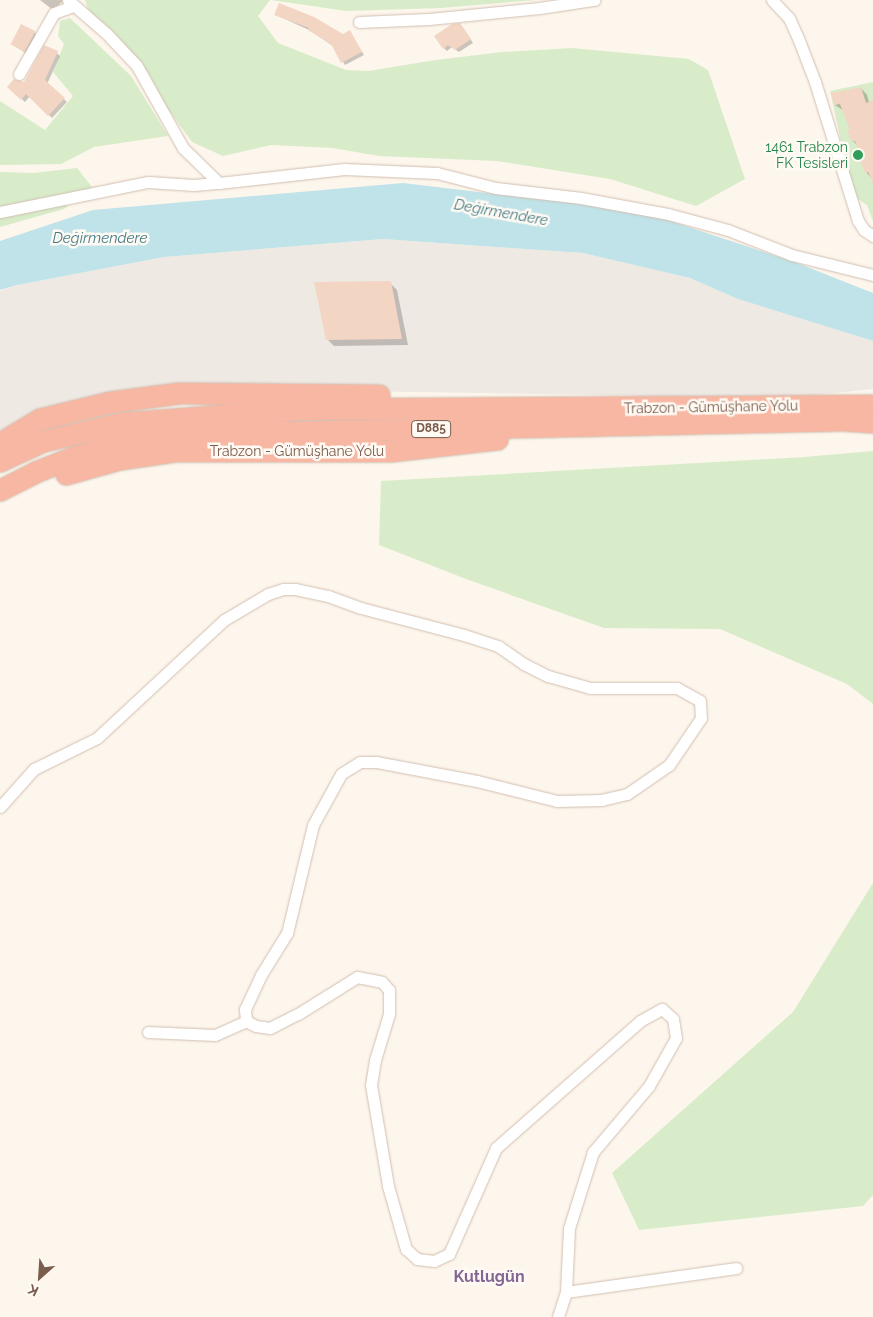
<!DOCTYPE html>
<meta charset="utf-8">
<style>
body{margin:0}
#map{position:relative;width:873px;height:1317px;overflow:hidden;background:#fdf6ec;font-family:Raleway,sans-serif}
div>[style]{position:absolute}
.industrial>*{inset:0;background:#efe9e4}
.green>*{inset:0;background:#d8ecc9}
.water>*{inset:0;background:#bfe3e8}
.shadow>*{inset:0;background:#0003}
.building>*{inset:0;background:#f3d5c3;transform-origin:0 0}
.roads{filter:drop-shadow(0 0 1px #d1beb0) drop-shadow(0 0 1px #d1beb0)}
.street>*{height:11px;margin:-5.5px;padding:0 5.5px;transform-origin:5.5px;border-radius:5.5px;background:#fff}
.highway>*{height:21px;margin:-10.5px;padding:0 10.5px;transform-origin:10.5px;border-radius:10.5px;background:#f7b7a3}
.dots>*{width:14px;height:14px;translate:-50% -50%;box-sizing:border-box;border:2px solid #fffaf3;border-radius:50%}
span{translate:-50% -50%;white-space:nowrap;text-align:center;line-height:1.15;-webkit-text-stroke:5px #fffaf3;paint-order:stroke}
.shield-label span{padding:1px 4px;background:#fffaf3;border:1px solid;border-radius:4px;-webkit-text-stroke-width:0}
.shield-label{font-size:12px;color:#7a5c4d;font-weight:700}
.leisure-label{font-size:14px;color:#27864d}
.right{translate:-100% -50%;text-align:right}
.street-label{font-size:14px;color:#7a5c4d}
.water-label{font-size:15px;color:#437c86;font-style:italic}
.quarter-label{font-size:16px;color:#846695;font-weight:700}
.north{position:absolute;left:15px;top:1252px;width:50px;height:50px;-webkit-text-stroke:4px #fffaf3;paint-order:stroke;rotate:206deg;font-size:14px;font-weight:700;line-height:20px;text-align:center;color:#7a5c4d}
.north::after{content:'';display:block;margin:auto;width:18px;height:22px;background:#7a5c4d;clip-path:polygon(50% 0,100% 100%,50% 72%,0 100%)}
</style>
<div id="map">
<div class="industrial">
<i style="clip-path:polygon(383px 239px,583px 253px,690px 278px,738px 299px,873px 341px,873px 389px,787px 398px,225px 389px,0 432px,0 291px,17px 285px,164px 257px)"></i>
</div>
<div class="green">
<i style="clip-path:polygon(85px 0,270px 0,258px 16px,278px 43px,346px 70px,368px 71px,436px 60px,502px 52px,572px 48px,689px 59px,708px 70px,745px 179px,696px 206px,610px 179px,497px 161px,379px 156px,333px 148px,271px 145px,223px 156px,192px 142px,165px 105px,149px 74px,88px 9px)"></i>
<i style="clip-path:polygon(271px 0,536px 0,441px 8px,346px 11px)"></i>
<i style="clip-path:polygon(70px 18px,131px 76px,168px 136px,94px 147px,61px 164px,0 165px,0 101px,45px 130px,73px 96px,53px 72px,64px 44px,58px 36px,60px 21px)"></i>
<i style="clip-path:polygon(873px 82px,873px 221px,867px 205px,858px 199px,851px 187px,830px 91px)"></i>
<i style="clip-path:polygon(77px 168px,92px 187px,64px 209px,0 227px,0 172px,33px 173px)"></i>
<i style="clip-path:polygon(873px 451px,873px 704px,847px 684px,720px 629px,604px 628px,466px 579px,379px 545px,381px 481px,804px 457px)"></i>
<i style="clip-path:polygon(873px 883px,873px 1195px,863px 1206px,639px 1230px,612px 1173px,793px 1012px)"></i>
</div>
<div class="water">
<i style="clip-path:polygon(403px 183px,640px 211px,797px 263px,873px 293px,873px 341px,738px 299px,690px 278px,583px 253px,383px 239px,164px 257px,17px 285px,0 290px,0 241px,93px 210px)"></i>
</div>
<div class="shadow">
<i style="clip-path:polygon(40px 0,62px 0,63px 1px,53px 10px)"></i>
<i style="clip-path:polygon(276px 15px,342px 36px,350px 32px,364px 55px,345px 65px,333px 46px,309px 30px)"></i>
<i style="clip-path:polygon(463px 28px,473px 43px,459px 52px,452px 47px,447px 51px,444px 48px)"></i>
<i style="clip-path:polygon(34px 32px,37px 35px,27px 54px,12px 44px)"></i>
<i style="clip-path:polygon(57px 53px,60px 56px,47px 84px,67px 102px,52px 118px,30px 96px,25px 102px,9px 87px,24px 83px)"></i>
<i style="clip-path:polygon(861px 88px,867px 95px,869px 102px,873px 101px,872px 179px,866px 172px,865px 161px,859px 147px,853px 141px,852px 131px,844px 111px,835px 105px)"></i>
<i style="clip-path:polygon(390px 283px,397px 290px,408px 345px,334px 346px,327px 339px)"></i>
</div>
<div class="building">
<i style="clip-path:polygon(279px 3px,314px 17px,343px 34px,350px 30px,362px 52px,341px 63px,331px 44px,308px 30px,309px 28px,274px 15px)"></i>
<i style="clip-path:polygon(460px 23px,471px 39px,455px 50px,448px 45px,443px 49px,434px 36px,452px 24px)"></i>
<i style="left:21px;top:24px;width:16px;height:23px;rotate:27deg"></i>
<i style="clip-path:polygon(44px 45px,58px 51px,45px 80px,65px 98px,48px 116px,26px 94px,21px 100px,7px 87px,14px 79px,24px 82px)"></i>
<i style="clip-path:polygon(861px 87px,866px 103px,873px 100px,873px 183px,868px 172px,865px 173px,860px 161px,863px 160px,855px 141px,852px 142px,847px 131px,850px 130px,840px 104px,834px 105px,831px 93px)"></i>
<i style="clip-path:polygon(391px 281px,402px 339px,326px 340px,314px 282px)"></i>
</div>
<div class="roads">
<div class="street">
<i style="left:68px;top:0;width:52px;rotate:41.1deg"></i>
<i style="left:107px;top:34px;width:44px;rotate:46.8deg"></i>
<i style="left:137px;top:66px;width:94px;rotate:60.7deg"></i>
<i style="left:183px;top:148px;width:50px;rotate:44.2deg"></i>
<i style="left:219px;top:183px;width:126px;rotate:-6.4deg"></i>
<i style="left:344px;top:169px;width:93px;rotate:2.5deg"></i>
<i style="left:437px;top:173px;width:61px;rotate:14.3deg"></i>
<i style="left:496px;top:188px;width:86px;rotate:6.7deg"></i>
<i style="left:581px;top:198px;width:88px;rotate:10.4deg"></i>
<i style="left:668px;top:214px;width:62px;rotate:14.9deg"></i>
<i style="left:728px;top:230px;width:69px;rotate:21.3deg"></i>
<i style="left:792px;top:255px;width:83px;rotate:13.9deg"></i>
<i style="left:772px;top:0;width:25px;rotate:47deg"></i>
<i style="left:789px;top:18px;width:22px;rotate:66deg"></i>
<i style="left:798px;top:38px;width:47px;rotate:68.9deg"></i>
<i style="left:815px;top:82px;width:145px;rotate:72.8deg"></i>
<i style="left:858px;top:221px;width:11px;rotate:56deg"></i>
<i style="left:864px;top:230px;width:11px;rotate:34deg"></i>
<i style="left:359px;top:22px;width:70px;rotate:-2.5deg"></i>
<i style="left:429px;top:19px;width:111px;rotate:-5.7deg"></i>
<i style="left:539px;top:8px;width:56px;rotate:-8.3deg"></i>
<i style="left:19px;top:74px;width:70px;rotate:-60.2deg"></i>
<i style="left:54px;top:13px;width:20px;rotate:-20deg"></i>
<i style="left:0;top:212px;width:151px;rotate:-11.5deg"></i>
<i style="left:148px;top:182px;width:46px;rotate:3.7deg"></i>
<i style="left:194px;top:185px;width:25px;rotate:-5deg"></i>
<i style="left:0;top:807px;width:51px;rotate:-48.2deg"></i>
<i style="left:34px;top:769px;width:70px;rotate:-26.2deg"></i>
<i style="left:97px;top:738px;width:173px;rotate:-42.9deg"></i>
<i style="left:224px;top:620px;width:51px;rotate:-30.6deg"></i>
<i style="left:268px;top:594px;width:16px;rotate:-18deg"></i>
<i style="left:283px;top:589px;width:12px"></i>
<i style="left:295px;top:589px;width:34px;rotate:12deg"></i>
<i style="left:328px;top:596px;width:35px;rotate:20deg"></i>
<i style="left:361px;top:608px;width:106px;rotate:14.7deg"></i>
<i style="left:464px;top:635px;width:36px;rotate:18deg"></i>
<i style="left:498px;top:646px;width:32px;rotate:35deg"></i>
<i style="left:524px;top:664px;width:27px;rotate:27deg"></i>
<i style="left:548px;top:676px;width:44px;rotate:15.9deg"></i>
<i style="left:590px;top:688px;width:87px"></i>
<i style="left:677px;top:688px;width:26px;rotate:29deg"></i>
<i style="left:700px;top:701px;width:17px;rotate:87deg"></i>
<i style="left:701px;top:718px;width:57px;rotate:124.2deg"></i>
<i style="left:669px;top:765px;width:51px;rotate:145.4deg"></i>
<i style="left:627px;top:794px;width:26px;rotate:167deg"></i>
<i style="left:602px;top:800px;width:45px;rotate:178.7deg"></i>
<i style="left:557px;top:801px;width:82px;rotate:-166deg"></i>
<i style="left:477px;top:781px;width:103px;rotate:-169.3deg"></i>
<i style="left:376px;top:762px;width:16px;rotate:180deg"></i>
<i style="left:360px;top:762px;width:22px;rotate:148deg"></i>
<i style="left:341px;top:774px;width:58px;rotate:118.8deg"></i>
<i style="left:313px;top:825px;width:111px;rotate:103.5deg"></i>
<i style="left:287px;top:933px;width:49px;rotate:121.8deg"></i>
<i style="left:261px;top:975px;width:38px;rotate:115deg"></i>
<i style="left:245px;top:1009px;width:12px;rotate:85deg"></i>
<i style="left:246px;top:1021px;width:11px;rotate:27deg"></i>
<i style="left:256px;top:1026px;width:14px;rotate:8deg"></i>
<i style="left:270px;top:1028px;width:31px;rotate:-27deg"></i>
<i style="left:298px;top:1014px;width:70px;rotate:-32.1deg"></i>
<i style="left:357px;top:977px;width:25px;rotate:11deg"></i>
<i style="left:382px;top:982px;width:11px;rotate:49deg"></i>
<i style="left:389px;top:990px;width:24px;rotate:90deg"></i>
<i style="left:389px;top:1014px;width:48px;rotate:106.9deg"></i>
<i style="left:375px;top:1060px;width:25px;rotate:99deg"></i>
<i style="left:371px;top:1085px;width:102px;rotate:80.4deg"></i>
<i style="left:388px;top:1186px;width:66px;rotate:74.1deg"></i>
<i style="left:406px;top:1249px;width:15px;rotate:42deg"></i>
<i style="left:417px;top:1259px;width:17px;rotate:7deg"></i>
<i style="left:434px;top:1261px;width:17px;rotate:-25deg"></i>
<i style="left:449px;top:1254px;width:116px;rotate:-66.1deg"></i>
<i style="left:496px;top:1148px;width:192px;rotate:-41.4deg"></i>
<i style="left:640px;top:1021px;width:25px;rotate:-29deg"></i>
<i style="left:662px;top:1009px;width:15px;rotate:42deg"></i>
<i style="left:673px;top:1019px;width:19px;rotate:81deg"></i>
<i style="left:676px;top:1038px;width:55px;rotate:119.4deg"></i>
<i style="left:649px;top:1086px;width:87px;rotate:130.3deg"></i>
<i style="left:593px;top:1152px;width:80px;rotate:107.5deg"></i>
<i style="left:569px;top:1228px;width:64px;rotate:92.7deg"></i>
<i style="left:566px;top:1292px;width:26px;rotate:108deg"></i>
<i style="left:148px;top:1032px;width:67px;rotate:2.6deg"></i>
<i style="left:215px;top:1035px;width:34px;rotate:-24deg"></i>
<i style="left:566px;top:1292px;width:172px;rotate:-8deg"></i>
</div>
<div class="highway">
<i style="left:0;top:443px;width:47px;rotate:-31deg"></i>
<i style="left:40px;top:419px;width:72px;rotate:-13.7deg"></i>
<i style="left:110px;top:402px;width:70px;rotate:-7.4deg"></i>
<i style="left:179px;top:393px;width:200px;rotate:0.6deg"></i>
<i style="left:0;top:461px;width:47px;rotate:-24.9deg"></i>
<i style="left:43px;top:441px;width:80px;rotate:-13deg"></i>
<i style="left:121px;top:423px;width:185px;rotate:-4.4deg"></i>
<i style="left:305px;top:409px;width:568px;rotate:-0.4deg"></i>
<i style="left:66px;top:474px;width:55px;rotate:-15.8deg"></i>
<i style="left:119px;top:459px;width:58px;rotate:-8deg"></i>
<i style="left:176px;top:451px;width:214px"></i>
<i style="left:390px;top:451px;width:108px;rotate:-6.4deg"></i>
<i style="left:0;top:490px;width:39px;rotate:-27deg"></i>
<i style="left:35px;top:472px;width:41px;rotate:-21.5deg"></i>
<i style="left:73px;top:457px;width:44px;rotate:-15.9deg"></i>
<i style="left:115px;top:445px;width:68px;rotate:-9.3deg"></i>
<i style="left:182px;top:434px;width:661px;rotate:-1.21deg"></i>
<i style="left:843px;top:420px;width:30px;rotate:4deg"></i>
</div>
</div>
<div class="dots">
<i style="left:858px;top:155px;background:#2e9e5b"></i>
</div>
<div class="shield-label">
<span style="left:431px;top:429px">D885</span>
</div>
<div class="leisure-label">
<span class="right" style="left:848px;top:155px">1461 Trabzon<br>FK Tesisleri</span>
</div>
<div class="street-label">
<span style="left:711px;top:407px;rotate:-1deg">Trabzon - Gümüşhane Yolu</span>
<span style="left:297px;top:451px">Trabzon - Gümüşhane Yolu</span>
</div>
<div class="water-label">
<span style="left:501px;top:213px;rotate:10deg">Değirmendere</span>
<span style="left:100px;top:239px">Değirmendere</span>
</div>
<div class="quarter-label">
<span style="left:489px;top:1277px">Kutlugün</span>
</div>
<div class="north">K</div>
</div>
